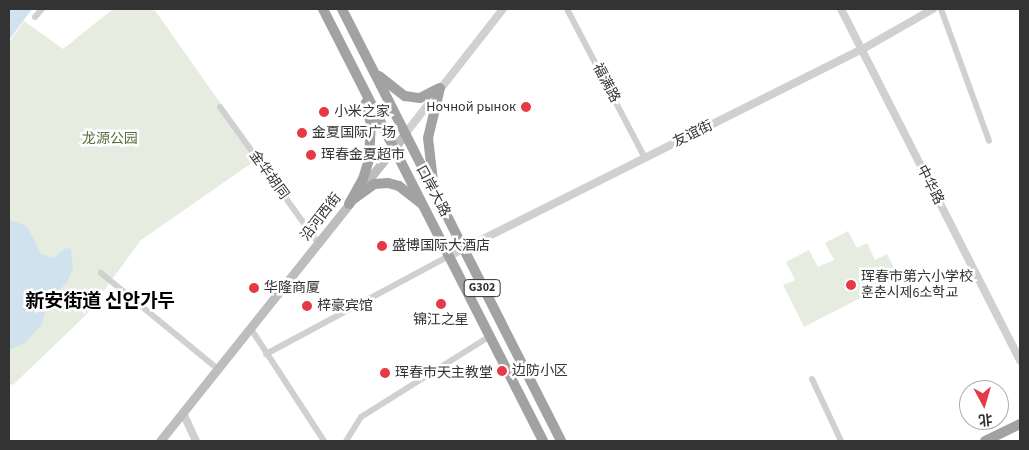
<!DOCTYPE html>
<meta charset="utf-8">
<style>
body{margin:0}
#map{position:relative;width:1029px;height:450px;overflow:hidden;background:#fff;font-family:"Source Sans 3","Noto Sans SC","Noto Sans KR",sans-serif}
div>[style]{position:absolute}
.green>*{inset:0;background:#e6ecdf}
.water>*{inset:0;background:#cfe2ee}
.minor>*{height:6px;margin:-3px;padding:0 3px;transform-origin:3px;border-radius:3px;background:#d0d0d0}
.tertiary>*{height:8px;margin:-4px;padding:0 4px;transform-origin:4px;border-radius:4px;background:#d0d0d0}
.secondary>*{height:9px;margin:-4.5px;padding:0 4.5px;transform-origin:4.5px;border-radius:4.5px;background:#bdbdbd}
.trunk>*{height:10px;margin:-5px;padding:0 5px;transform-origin:5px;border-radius:5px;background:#a2a2a2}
.dots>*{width:14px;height:14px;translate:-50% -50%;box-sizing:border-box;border:2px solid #fff;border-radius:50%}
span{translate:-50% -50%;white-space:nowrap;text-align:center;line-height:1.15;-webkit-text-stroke:5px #fff;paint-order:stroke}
.shield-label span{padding:1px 4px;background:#fff;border:1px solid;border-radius:4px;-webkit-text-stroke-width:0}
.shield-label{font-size:12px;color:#333;font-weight:700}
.street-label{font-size:14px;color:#333}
.poi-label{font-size:14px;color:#333}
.right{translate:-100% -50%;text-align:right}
.left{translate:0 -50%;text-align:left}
.park-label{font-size:14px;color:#56703f}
.district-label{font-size:19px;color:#000;font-weight:700}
.frame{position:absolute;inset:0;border:10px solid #333;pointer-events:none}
.north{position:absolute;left:959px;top:380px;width:50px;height:50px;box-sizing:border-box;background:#fff;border:1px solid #adadad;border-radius:50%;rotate:174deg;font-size:14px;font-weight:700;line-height:20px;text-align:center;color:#333}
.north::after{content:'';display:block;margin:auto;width:18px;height:22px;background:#e63946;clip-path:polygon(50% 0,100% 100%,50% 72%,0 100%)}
</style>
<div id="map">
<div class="green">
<i style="clip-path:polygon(113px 9px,154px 9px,259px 158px,141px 240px,86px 315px,14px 384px,9px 385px,9px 42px,24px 21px,63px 49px)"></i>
<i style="clip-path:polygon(848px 231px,857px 248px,867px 243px,875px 260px,887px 254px,899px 278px,804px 327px,783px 285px,795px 280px,786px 262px,809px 250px,818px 267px,834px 260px,825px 243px)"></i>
</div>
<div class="water">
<i style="clip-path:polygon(9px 9px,32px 9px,9px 40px)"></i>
<i style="clip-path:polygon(9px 220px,27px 226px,41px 254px,54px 258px,64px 249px,71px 248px,73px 268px,67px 282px,47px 304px,42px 324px,26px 342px,12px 349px,9px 349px)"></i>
</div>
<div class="minor">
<i style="left:567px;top:9px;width:168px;rotate:62.4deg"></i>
<i style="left:941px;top:9px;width:140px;rotate:70deg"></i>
<i style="left:35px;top:17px;width:11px;rotate:-49deg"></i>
<i style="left:220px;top:107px;width:168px;rotate:54.2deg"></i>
<i style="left:101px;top:273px;width:153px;rotate:39.4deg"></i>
<i style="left:251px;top:329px;width:134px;rotate:56.9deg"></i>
<i style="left:266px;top:354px;width:210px;rotate:-28.2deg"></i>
<i style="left:812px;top:379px;width:68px;rotate:64.9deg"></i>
<i style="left:346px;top:441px;width:28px;rotate:-58deg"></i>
<i style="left:361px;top:417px;width:152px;rotate:-32.1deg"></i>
</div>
<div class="tertiary">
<i style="left:841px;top:9px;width:395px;rotate:63deg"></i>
<i style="left:405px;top:134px;width:159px;rotate:-51.9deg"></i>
<i style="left:451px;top:255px;width:458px;rotate:-26.6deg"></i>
<i style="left:861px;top:50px;width:83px;rotate:-29.7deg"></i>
<i style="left:183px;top:413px;width:31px;rotate:65deg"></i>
</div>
<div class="secondary">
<i style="left:361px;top:189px;width:70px;rotate:-51.3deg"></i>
<i style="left:160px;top:441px;width:310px;rotate:-51.4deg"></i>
</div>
<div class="trunk">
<i style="left:323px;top:9px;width:485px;rotate:63deg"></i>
<i style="left:342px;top:9px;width:484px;rotate:63.1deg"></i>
<i style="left:379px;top:76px;width:33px;rotate:38deg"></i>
<i style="left:405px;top:96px;width:15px;rotate:8deg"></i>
<i style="left:420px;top:98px;width:22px;rotate:-27deg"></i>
<i style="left:433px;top:181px;width:43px;rotate:-96.6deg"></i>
<i style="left:428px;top:138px;width:51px;rotate:-76.5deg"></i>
<i style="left:355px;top:198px;width:24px;rotate:-36deg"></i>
<i style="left:374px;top:184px;width:14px;rotate:-4deg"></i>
<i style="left:388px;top:183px;width:11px;rotate:15deg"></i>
<i style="left:399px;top:186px;width:28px;rotate:38deg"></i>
<i style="left:349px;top:204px;width:29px;rotate:-61deg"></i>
<i style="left:363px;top:179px;width:21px;rotate:-73deg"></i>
<i style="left:369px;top:159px;width:34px;rotate:-87deg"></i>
<i style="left:371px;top:125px;width:23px;rotate:-103deg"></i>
<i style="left:985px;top:441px;width:39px;rotate:-26deg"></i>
</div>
<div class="dots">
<i style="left:526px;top:107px;background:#e63946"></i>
<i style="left:324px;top:112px;background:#e63946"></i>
<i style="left:302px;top:133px;background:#e63946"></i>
<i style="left:311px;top:155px;background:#e63946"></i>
<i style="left:382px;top:246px;background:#e63946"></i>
<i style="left:851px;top:285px;background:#e63946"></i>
<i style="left:254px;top:288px;background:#e63946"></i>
<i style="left:441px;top:304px;background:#e63946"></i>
<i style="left:307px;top:306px;background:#e63946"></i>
<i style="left:502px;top:371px;background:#e63946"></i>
<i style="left:385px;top:373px;background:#e63946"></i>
</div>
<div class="shield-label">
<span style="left:482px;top:288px">G302</span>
</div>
<div class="street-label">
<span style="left:606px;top:83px;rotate:62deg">福满路</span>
<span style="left:693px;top:134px;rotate:-26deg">友谊街</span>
<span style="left:269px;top:175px;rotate:54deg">金华胡同</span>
<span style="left:930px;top:185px;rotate:63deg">中华路</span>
<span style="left:433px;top:191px;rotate:62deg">口岸大路</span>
<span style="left:321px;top:217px;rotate:-52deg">沿河西街</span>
</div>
<div class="poi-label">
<span class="right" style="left:516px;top:107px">Ночной рынок</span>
<span class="left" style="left:334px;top:112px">小米之家</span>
<span class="left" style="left:312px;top:133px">金夏国际广场</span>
<span class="left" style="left:321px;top:155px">珲春金夏超市</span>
<span class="left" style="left:392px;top:246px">盛博国际大酒店</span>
<span class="left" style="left:861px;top:285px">珲春市第六小学校<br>훈춘시제6소학교</span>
<span class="left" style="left:264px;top:288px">华隆商厦</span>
<span class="left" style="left:317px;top:306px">梓豪宾馆</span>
<span style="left:441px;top:320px">锦江之星</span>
<span class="left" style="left:512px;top:371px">边防小区</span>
<span class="left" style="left:395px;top:373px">珲春市天主教堂</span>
</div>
<div class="park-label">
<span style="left:110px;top:139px">龙源公园</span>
</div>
<div class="district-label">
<span style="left:100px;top:302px">新安街道 신안가두</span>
</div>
<div class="frame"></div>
<div class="north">北</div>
</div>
